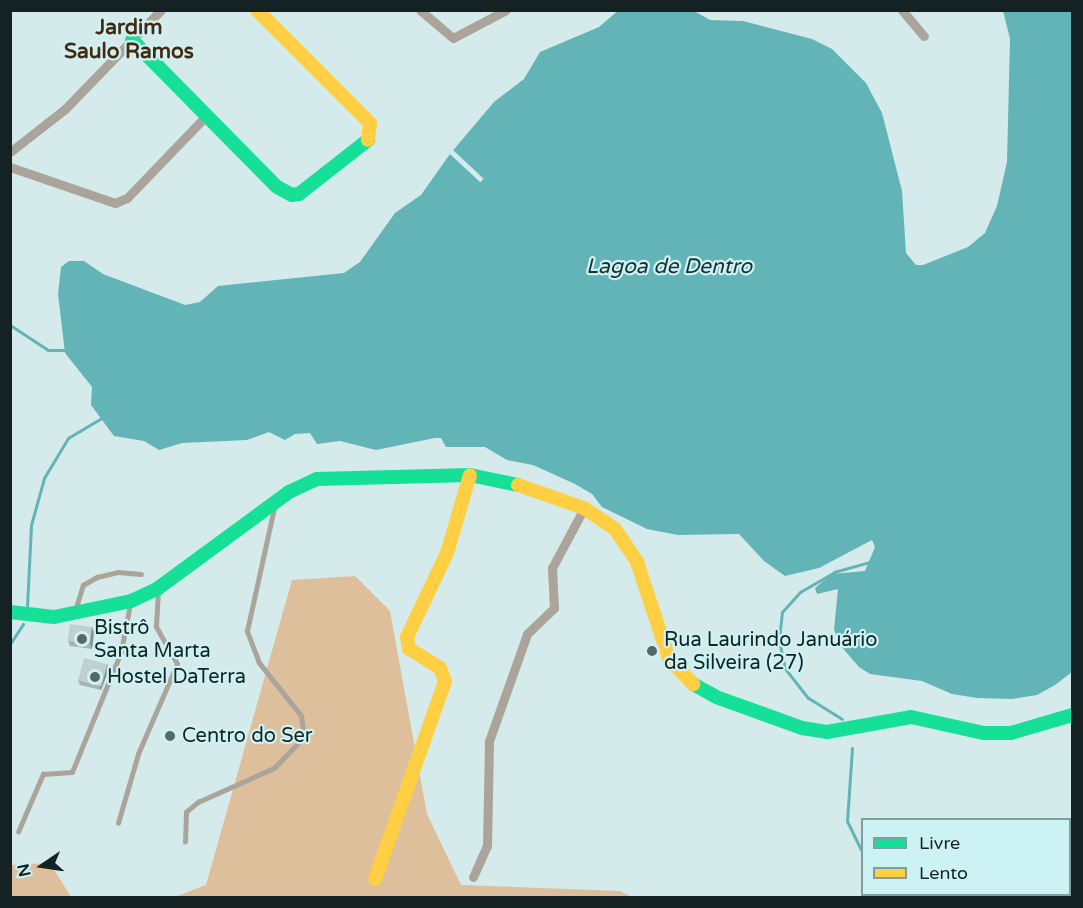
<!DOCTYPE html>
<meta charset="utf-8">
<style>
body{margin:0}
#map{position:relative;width:1083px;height:908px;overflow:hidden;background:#d5eaea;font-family:"Varela Round",sans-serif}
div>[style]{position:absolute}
.forest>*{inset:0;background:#ddc09b}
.water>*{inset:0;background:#62b4b7}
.pier>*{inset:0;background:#d5eaea;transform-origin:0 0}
.stream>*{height:3px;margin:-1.5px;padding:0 1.5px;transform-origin:1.5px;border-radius:1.5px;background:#62b4b7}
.lane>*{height:4.5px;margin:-2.25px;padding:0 2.25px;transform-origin:2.25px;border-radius:2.25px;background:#aaa49a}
.street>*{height:9px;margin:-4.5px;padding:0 4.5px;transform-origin:4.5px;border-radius:4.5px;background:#aaa49a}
.fast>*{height:14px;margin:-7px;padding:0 7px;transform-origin:7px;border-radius:7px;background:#16e098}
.slow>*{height:14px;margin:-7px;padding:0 7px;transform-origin:7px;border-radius:7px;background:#ffcf43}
.wall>*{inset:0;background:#a5b3b3}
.shaded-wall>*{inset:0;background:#869292}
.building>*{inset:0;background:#c0d0d0;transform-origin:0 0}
.dots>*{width:16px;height:16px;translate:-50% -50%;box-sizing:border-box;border:3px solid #ccf2f3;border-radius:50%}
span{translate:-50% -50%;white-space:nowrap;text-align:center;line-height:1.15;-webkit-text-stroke:4.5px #ccf2f3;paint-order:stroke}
.poi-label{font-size:20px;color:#142223}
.left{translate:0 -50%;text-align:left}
.neighbourhood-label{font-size:21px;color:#472a0d;font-weight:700}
.water-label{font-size:21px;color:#193031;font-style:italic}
.frame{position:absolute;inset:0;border:12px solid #142223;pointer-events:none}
.legend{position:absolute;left:861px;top:818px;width:210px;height:78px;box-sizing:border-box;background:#ccf2f3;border:2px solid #829fa0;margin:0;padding:8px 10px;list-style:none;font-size:18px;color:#142223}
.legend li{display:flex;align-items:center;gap:12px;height:30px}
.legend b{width:30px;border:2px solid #829fa0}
.north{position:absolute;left:12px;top:836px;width:60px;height:60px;-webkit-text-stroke:4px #ccf2f3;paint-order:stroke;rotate:257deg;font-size:16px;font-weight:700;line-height:24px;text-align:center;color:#142223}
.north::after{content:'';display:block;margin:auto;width:21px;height:27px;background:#142223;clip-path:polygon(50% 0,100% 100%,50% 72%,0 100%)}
</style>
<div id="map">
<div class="forest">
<i style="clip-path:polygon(355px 576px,390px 611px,427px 814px,461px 885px,620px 891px,632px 897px,172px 898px,206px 885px,292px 580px)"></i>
<i style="clip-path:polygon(50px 863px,71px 897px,11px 897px,11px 865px)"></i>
</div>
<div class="water">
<i style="clip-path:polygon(619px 10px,694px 11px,710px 20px,743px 21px,812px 39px,832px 49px,866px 83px,882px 113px,902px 191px,906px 253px,916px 265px,923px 265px,968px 247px,985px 233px,997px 206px,1007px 162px,1010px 39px,1003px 11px,1072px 11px,1072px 672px,1055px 685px,1037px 695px,1012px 699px,977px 698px,952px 694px,922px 681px,870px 674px,859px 667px,839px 644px,834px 629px,838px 589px,817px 594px,815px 588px,832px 574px,865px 571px,875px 547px,872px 540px,819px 568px,785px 576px,764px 561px,739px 534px,678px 535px,647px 529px,602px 507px,592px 494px,575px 484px,533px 465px,507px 460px,485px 447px,446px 447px,441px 438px,435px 438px,376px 450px,340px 441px,317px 444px,310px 433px,295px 434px,285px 440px,269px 432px,247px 440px,182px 443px,159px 450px,144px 441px,114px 436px,91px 405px,92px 387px,65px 353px,58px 294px,61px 267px,69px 261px,84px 261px,103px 274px,185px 305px,200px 302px,218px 286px,344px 273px,360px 262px,395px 213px,421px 195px,450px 154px,494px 102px,524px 79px,540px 52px,599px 27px)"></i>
</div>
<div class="pier">
<i style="left:453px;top:150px;width:42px;height:5px;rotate:43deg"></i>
</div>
<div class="stream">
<i style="left:10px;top:325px;width:45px;rotate:33.3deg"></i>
<i style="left:48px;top:350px;width:19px"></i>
<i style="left:27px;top:607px;width:82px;rotate:-87.2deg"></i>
<i style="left:31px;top:525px;width:49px;rotate:-74.5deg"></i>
<i style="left:44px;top:478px;width:47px;rotate:-59deg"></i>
<i style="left:68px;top:438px;width:43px;rotate:-30.7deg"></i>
<i style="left:10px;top:644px;width:24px;rotate:-57deg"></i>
<i style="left:842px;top:719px;width:40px;rotate:-148deg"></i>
<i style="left:808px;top:698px;width:37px;rotate:-128deg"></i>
<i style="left:785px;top:669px;width:30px;rotate:-102deg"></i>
<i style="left:779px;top:640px;width:28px;rotate:-84deg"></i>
<i style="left:782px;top:612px;width:27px;rotate:-48deg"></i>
<i style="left:800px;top:592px;width:39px;rotate:-30deg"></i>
<i style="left:834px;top:572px;width:41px;rotate:-15.8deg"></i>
<i style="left:852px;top:748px;width:73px;rotate:93.9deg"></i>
<i style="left:847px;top:821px;width:34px;rotate:64deg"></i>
<i style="left:889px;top:894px;width:4px;rotate:63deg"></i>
</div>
<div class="lane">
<i style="left:75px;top:611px;width:27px;rotate:-73deg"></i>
<i style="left:83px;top:585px;width:16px;rotate:-30deg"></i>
<i style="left:97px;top:577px;width:22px;rotate:-13deg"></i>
<i style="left:118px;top:572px;width:23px;rotate:5deg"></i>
<i style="left:118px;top:823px;width:72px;rotate:-73.8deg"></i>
<i style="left:138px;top:754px;width:98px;rotate:-66.6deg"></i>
<i style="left:177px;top:664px;width:43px;rotate:-119.6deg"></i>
<i style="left:156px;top:627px;width:36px;rotate:-87deg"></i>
<i style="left:18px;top:832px;width:63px;rotate:-66.7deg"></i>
<i style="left:43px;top:774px;width:29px;rotate:-4deg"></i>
<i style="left:72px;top:772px;width:130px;rotate:-67.8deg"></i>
<i style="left:121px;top:652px;width:49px;rotate:-79.4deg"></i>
<i style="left:185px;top:842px;width:30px;rotate:-88deg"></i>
<i style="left:186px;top:812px;width:16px;rotate:-40deg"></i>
<i style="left:198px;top:802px;width:83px;rotate:-24.1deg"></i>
<i style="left:274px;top:768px;width:43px;rotate:-45.9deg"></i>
<i style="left:304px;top:737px;width:21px;rotate:-98deg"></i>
<i style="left:301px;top:716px;width:68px;rotate:-128.4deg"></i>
<i style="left:259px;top:663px;width:34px;rotate:-111deg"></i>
<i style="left:247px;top:631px;width:126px;rotate:-77.6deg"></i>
</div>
<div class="street">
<i style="left:420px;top:10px;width:43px;rotate:40.3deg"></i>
<i style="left:453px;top:38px;width:60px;rotate:-27.8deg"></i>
<i style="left:902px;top:10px;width:34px;rotate:50deg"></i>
<i style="left:10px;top:152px;width:70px;rotate:-38deg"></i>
<i style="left:65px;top:109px;width:138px;rotate:-45.9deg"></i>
<i style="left:10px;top:167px;width:111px;rotate:18.9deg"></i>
<i style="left:115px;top:203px;width:13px;rotate:-23deg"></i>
<i style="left:127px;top:198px;width:115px;rotate:-46.1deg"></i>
<i style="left:473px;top:877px;width:34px;rotate:-66deg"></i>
<i style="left:487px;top:846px;width:105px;rotate:-88.9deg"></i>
<i style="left:489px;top:741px;width:114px;rotate:-70.4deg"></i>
<i style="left:527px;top:634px;width:37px;rotate:-44deg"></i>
<i style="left:554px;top:608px;width:40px;rotate:-92.9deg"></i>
<i style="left:552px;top:568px;width:68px;rotate:-61.9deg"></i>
</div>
<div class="fast">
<i style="left:132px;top:40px;width:206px;rotate:45.4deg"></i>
<i style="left:277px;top:187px;width:17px;rotate:28deg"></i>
<i style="left:292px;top:195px;width:7px;rotate:-8deg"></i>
<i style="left:299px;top:194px;width:88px;rotate:-38deg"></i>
<i style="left:10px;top:612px;width:44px;rotate:6.5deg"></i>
<i style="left:54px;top:617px;width:79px;rotate:-11.7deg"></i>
<i style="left:131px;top:601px;width:29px;rotate:-25deg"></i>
<i style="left:157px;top:589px;width:164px;rotate:-36.3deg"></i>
<i style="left:289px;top:492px;width:31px;rotate:-25deg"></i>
<i style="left:317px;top:479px;width:153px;rotate:-1.5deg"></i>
<i style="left:470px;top:475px;width:49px;rotate:11.8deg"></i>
<i style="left:693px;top:684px;width:26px;rotate:29deg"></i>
<i style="left:716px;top:697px;width:91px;rotate:19.8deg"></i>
<i style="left:802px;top:728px;width:25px;rotate:9deg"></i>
<i style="left:827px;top:732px;width:85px;rotate:-10.1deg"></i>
<i style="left:911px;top:717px;width:75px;rotate:12.4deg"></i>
<i style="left:984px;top:733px;width:27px"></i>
<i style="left:1011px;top:733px;width:64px;rotate:-16.4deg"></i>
</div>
<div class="slow">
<i style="left:257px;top:10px;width:160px;rotate:45deg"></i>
<i style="left:370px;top:123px;width:17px;rotate:97deg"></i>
<i style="left:518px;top:485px;width:70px;rotate:19.2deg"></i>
<i style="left:584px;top:508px;width:37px;rotate:34deg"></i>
<i style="left:615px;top:529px;width:40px;rotate:56deg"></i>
<i style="left:637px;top:562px;width:102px;rotate:71.7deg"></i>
<i style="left:669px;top:659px;width:35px;rotate:46deg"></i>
<i style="left:375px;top:879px;width:210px;rotate:-70.5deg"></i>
<i style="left:445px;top:681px;width:14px;rotate:-111deg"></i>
<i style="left:440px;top:668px;width:36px;rotate:-148deg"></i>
<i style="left:409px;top:649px;width:12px;rotate:-99deg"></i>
<i style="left:407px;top:637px;width:93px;rotate:-64.5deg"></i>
<i style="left:447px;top:553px;width:81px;rotate:-73.6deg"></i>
</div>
<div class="wall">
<i style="clip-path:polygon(92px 627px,94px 632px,92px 649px,70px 646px,68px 641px)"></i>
<i style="clip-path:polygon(109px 669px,101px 690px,80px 685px,78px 680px)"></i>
</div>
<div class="shaded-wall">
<i style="clip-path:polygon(92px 627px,94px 632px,92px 649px,90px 644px)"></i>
<i style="clip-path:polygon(107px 664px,109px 669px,101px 690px,99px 685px)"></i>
</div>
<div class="building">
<i style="left:70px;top:624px;width:22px;height:17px;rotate:8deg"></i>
<i style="left:84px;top:658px;width:24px;height:23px;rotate:15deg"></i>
</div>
<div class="dots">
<i style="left:82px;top:639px;background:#586869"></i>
<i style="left:652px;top:651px;background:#586869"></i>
<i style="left:95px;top:677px;background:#586869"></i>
<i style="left:170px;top:736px;background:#586869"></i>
</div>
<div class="poi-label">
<span class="left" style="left:94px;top:640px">Bistrô<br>Santa Marta</span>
<span class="left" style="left:664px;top:652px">Rua Laurindo Januário<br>da Silveira (27)</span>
<span class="left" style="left:107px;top:677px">Hostel DaTerra</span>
<span class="left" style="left:182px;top:736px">Centro do Ser</span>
</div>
<div class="neighbourhood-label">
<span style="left:129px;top:40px">Jardim<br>Saulo Ramos</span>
</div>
<div class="water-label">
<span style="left:669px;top:267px">Lagoa de Dentro</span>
</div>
<div class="frame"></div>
<ul class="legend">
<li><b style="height:8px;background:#16e098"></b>Livre</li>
<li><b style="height:8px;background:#ffcf43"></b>Lento</li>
</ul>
<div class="north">N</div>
</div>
